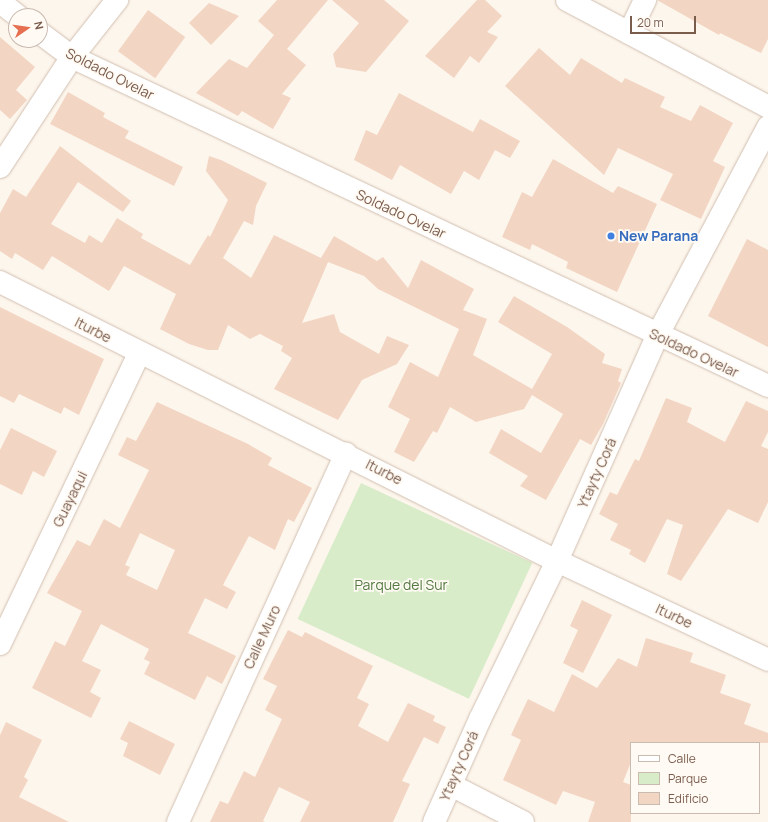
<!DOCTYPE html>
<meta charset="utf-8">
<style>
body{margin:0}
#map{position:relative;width:768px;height:822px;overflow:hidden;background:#fdf6ec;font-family:Manrope,sans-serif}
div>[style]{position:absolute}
.green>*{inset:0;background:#d8ecc9;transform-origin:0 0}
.building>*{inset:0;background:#f3d5c3;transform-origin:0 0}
.roads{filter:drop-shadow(0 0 1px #d1beb0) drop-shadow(0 0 1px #d1beb0)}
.minor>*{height:22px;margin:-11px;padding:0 11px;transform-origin:11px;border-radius:11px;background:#fff}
.secondary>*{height:22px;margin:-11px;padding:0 11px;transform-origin:11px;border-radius:11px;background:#fff}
.dots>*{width:11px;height:11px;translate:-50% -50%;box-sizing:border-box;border:2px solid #fffaf3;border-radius:50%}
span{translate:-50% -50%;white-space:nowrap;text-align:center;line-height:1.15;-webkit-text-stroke:3.5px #fffaf3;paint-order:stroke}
.street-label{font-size:14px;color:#7a5c4d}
.shop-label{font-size:14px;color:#366cbe;font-weight:700}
.left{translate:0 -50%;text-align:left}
.park-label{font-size:14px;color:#537a41}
.legend{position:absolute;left:630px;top:742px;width:130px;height:72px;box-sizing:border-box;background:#fffaf3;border:1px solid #cabbb1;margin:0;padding:5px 7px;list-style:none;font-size:12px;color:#7a5c4d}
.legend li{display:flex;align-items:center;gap:8px;height:20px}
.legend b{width:20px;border:1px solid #cabbb1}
.north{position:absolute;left:8px;top:8px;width:40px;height:40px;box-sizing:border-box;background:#fffaf3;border:1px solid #cabbb1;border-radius:50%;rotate:77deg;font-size:11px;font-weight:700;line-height:16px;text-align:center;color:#7a5c4d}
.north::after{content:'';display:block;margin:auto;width:14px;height:18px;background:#e76f51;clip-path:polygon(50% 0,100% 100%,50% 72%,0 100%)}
.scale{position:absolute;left:630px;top:16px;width:66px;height:18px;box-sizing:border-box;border:2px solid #7a5c4d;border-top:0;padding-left:5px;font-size:12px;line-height:14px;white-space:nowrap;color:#7a5c4d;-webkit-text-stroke:3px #fffaf3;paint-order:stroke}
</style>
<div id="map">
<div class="green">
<i style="left:361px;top:483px;width:189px;height:150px;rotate:25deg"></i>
</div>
<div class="building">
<i style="clip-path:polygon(277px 0,328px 0,287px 49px,306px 65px,282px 94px,291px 98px,273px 129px,242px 111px,238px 116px,196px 93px,229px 59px,247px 68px,274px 35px,258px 21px)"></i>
<i style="clip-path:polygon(332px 0,384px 0,409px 21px,366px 72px,336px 67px,333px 54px,359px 23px)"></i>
<i style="clip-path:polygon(477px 0,485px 0,502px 16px,487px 32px,498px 37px,479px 63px,470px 56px,454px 78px,425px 56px)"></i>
<i style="clip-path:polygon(657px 0,768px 0,768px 39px,761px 53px,720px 33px,719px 35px)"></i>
<i style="clip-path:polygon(209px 3px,239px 16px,211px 45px,189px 23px)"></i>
<i style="left:148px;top:10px;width:46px;height:51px;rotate:36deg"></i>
<i style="clip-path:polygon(0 37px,35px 67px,16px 90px,27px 100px,10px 119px,0 110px)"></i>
<i style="clip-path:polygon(539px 48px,570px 75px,581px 58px,622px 83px,625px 78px,665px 97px,660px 107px,691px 121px,700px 105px,733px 123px,713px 161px,725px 167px,701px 219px,660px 200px,673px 174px,618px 148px,604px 175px,505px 86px)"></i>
<i style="clip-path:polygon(68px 92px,105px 113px,103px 117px,129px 131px,125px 138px,183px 167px,174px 186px,50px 124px)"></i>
<i style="clip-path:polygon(399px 93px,473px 132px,480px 119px,520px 141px,510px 158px,495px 150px,479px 180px,464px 171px,451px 194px,400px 165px,392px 180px,354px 160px,366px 130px,377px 135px)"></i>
<i style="clip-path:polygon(60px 146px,131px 201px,123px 212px,78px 182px,51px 224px,85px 243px,89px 235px,102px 243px,117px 218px,143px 234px,141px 238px,190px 265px,208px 235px,210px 237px,228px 200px,206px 171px,209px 156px,221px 160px,267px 183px,256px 206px,253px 225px,244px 221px,223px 258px,251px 278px,274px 235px,321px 258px,334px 236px,377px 261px,383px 257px,408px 288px,421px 260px,474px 289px,463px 310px,487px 319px,473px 355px,532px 389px,552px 354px,498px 322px,514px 296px,567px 327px,605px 354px,602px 363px,622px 369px,618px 381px,621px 383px,603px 424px,591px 445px,580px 439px,546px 500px,520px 486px,528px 476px,489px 453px,501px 429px,541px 453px,563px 414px,532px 395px,524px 409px,476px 422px,450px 407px,437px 433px,433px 431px,414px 462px,394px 452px,410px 419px,388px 407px,410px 362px,438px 377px,459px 329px,378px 289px,364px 276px,328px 262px,302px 323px,334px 314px,340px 332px,379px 354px,387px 336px,409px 345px,397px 364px,362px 380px,338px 420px,274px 389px,292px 358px,281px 351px,283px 346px,260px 334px,250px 339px,228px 325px,218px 350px,208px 350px,189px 344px,160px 329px,176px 294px,124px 266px,109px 291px,52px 256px,43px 270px,15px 253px,12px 259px,0 251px,0 213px,13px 189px,26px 197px)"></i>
<i style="clip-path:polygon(553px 159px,613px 193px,618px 186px,657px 204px,617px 292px,566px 268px,568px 262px,532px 244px,530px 250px,502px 237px,522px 192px,532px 197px)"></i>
<i style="clip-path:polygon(747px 239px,768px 250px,768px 347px,708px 316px)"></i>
<i style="clip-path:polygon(0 307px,104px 359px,79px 415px,64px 407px,61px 414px,19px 394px,14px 403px,0 396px)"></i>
<i style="clip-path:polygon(666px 398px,692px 408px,687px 422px,725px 442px,746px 401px,768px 411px,768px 432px,761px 446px,768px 449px,768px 502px,758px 523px,728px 509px,681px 581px,667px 574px,683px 525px,667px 519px,645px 563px,629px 554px,631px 550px,610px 540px,618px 524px,599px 514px,610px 492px,617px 495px,635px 459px,639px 461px)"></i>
<i style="clip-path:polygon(evenodd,157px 402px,248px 444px,272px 458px,268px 465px,312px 488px,294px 522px,288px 519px,275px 550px,249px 536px,223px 585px,236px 592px,227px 609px,205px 598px,188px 633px,236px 656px,222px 684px,207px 676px,195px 700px,144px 674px,150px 662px,144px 659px,149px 649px,101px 624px,82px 661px,101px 670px,90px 692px,101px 698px,91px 718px,32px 688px,55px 641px,65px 646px,82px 611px,47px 593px,77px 540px,90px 546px,104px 519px,120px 528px,149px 470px,118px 455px,127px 437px,136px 441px,157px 402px,140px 533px,175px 550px,157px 590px,126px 575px,130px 567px,125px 565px,140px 533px)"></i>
<i style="clip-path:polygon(11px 428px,57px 451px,44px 477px,33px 471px,22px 495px,0 484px,0 450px)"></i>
<i style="clip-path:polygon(582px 600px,612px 615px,583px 673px,563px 663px,578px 630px,570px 626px)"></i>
<i style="clip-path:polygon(288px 630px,302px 637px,305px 632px,373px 666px,357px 698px,369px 704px,358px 726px,388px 742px,408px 703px,435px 716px,433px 721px,446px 727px,438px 744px,424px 737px,402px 781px,410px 784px,393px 822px,300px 822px,310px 802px,279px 787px,263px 821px,265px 822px,210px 822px,220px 801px,228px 804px,244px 771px,255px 777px,282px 719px,265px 710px,277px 686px,263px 679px)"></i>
<i style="clip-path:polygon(646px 638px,693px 653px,690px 662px,726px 675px,720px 693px,751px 704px,744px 724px,768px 733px,768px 743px,631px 743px,631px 762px,623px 782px,631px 785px,631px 822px,588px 822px,595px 802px,563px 791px,556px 805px,503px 780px,521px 740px,511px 735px,528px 699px,554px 712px,572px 674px,597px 688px,618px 658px,637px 667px)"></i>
<i style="clip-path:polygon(129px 721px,175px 744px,160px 775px,123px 756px,128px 743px,120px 739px)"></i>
<i style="clip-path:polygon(6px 722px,42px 740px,24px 777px,28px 780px,19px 797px,69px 822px,0 822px,0 735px)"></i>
</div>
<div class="roads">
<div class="minor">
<i style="left:567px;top:0;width:228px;rotate:28deg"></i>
<i style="left:629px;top:33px;width:37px;rotate:-64deg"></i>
<i style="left:0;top:167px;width:131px;rotate:-56.8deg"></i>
<i style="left:72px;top:57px;width:73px;rotate:-51.7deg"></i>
<i style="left:0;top:282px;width:623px;rotate:26.61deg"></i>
<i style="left:557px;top:561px;width:233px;rotate:25.1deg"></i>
<i style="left:0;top:644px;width:322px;rotate:-64.4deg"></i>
<i style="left:451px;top:785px;width:81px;rotate:27.2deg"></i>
<i style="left:178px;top:822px;width:405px;rotate:-65.5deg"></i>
<i style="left:434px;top:822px;width:113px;rotate:-65.9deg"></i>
<i style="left:480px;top:719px;width:176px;rotate:-64deg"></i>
<i style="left:557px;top:561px;width:246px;rotate:-66deg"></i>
<i style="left:657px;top:336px;width:237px;rotate:-62deg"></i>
</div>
<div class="secondary">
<i style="left:0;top:2px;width:23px;rotate:38deg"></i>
<i style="left:40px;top:33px;width:40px;rotate:37deg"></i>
<i style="left:72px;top:57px;width:770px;rotate:25.3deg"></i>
</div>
</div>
<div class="dots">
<i style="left:611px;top:236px;background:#3f7fe0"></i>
</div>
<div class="street-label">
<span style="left:110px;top:74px;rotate:27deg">Soldado Ovelar</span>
<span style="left:401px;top:214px;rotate:25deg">Soldado Ovelar</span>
<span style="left:93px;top:330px;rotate:27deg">Iturbe</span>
<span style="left:694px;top:353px;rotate:25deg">Soldado Ovelar</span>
<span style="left:384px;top:472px;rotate:27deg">Iturbe</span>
<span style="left:597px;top:473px;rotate:-66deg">Ytayty Corá</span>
<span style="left:70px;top:499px;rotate:-64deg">Guayaqui</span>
<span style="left:674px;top:616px;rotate:25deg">Iturbe</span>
<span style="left:262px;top:637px;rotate:-65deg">Calle Muro</span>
<span style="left:459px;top:766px;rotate:-66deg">Ytayty Corá</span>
</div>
<div class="shop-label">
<span class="left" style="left:619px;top:236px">New Parana</span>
</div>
<div class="park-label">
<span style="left:401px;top:585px">Parque del Sur</span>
</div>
<ul class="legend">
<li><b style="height:5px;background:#fff"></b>Calle</li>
<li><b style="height:11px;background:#d8ecc9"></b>Parque</li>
<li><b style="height:11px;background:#f3d5c3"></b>Edificio</li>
</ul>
<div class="north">N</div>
<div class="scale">20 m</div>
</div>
